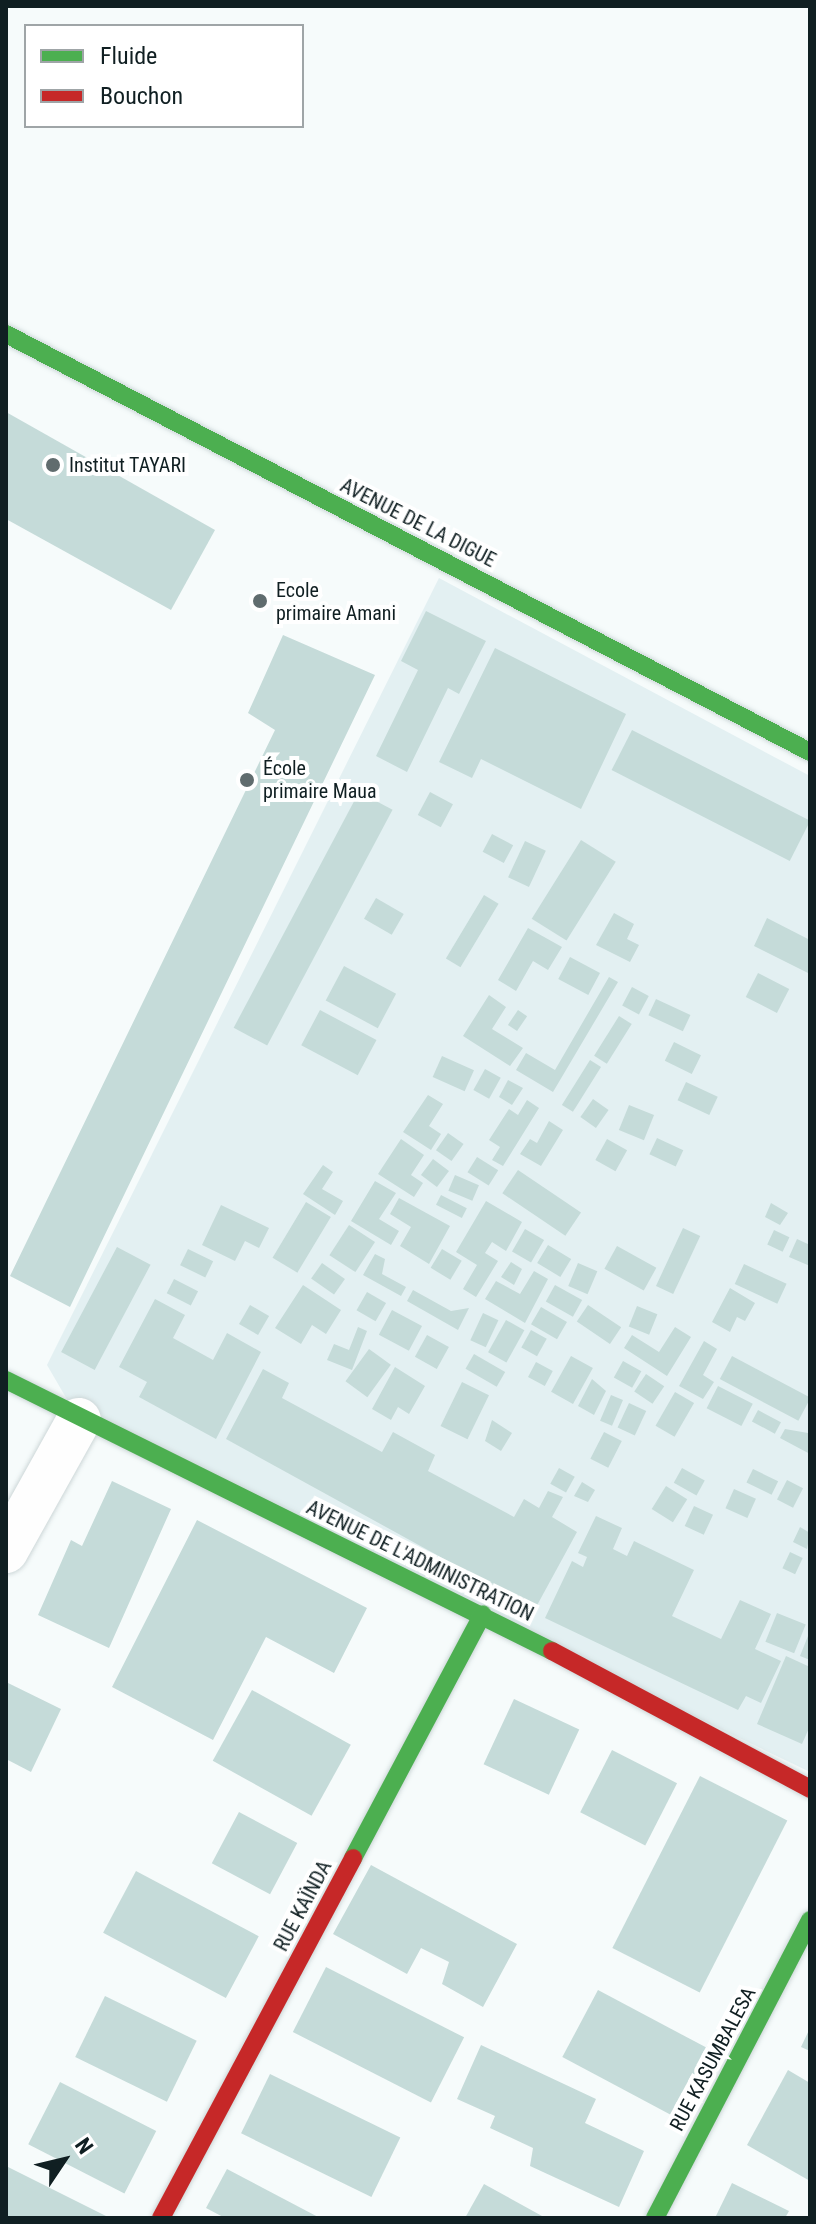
<!DOCTYPE html>
<meta charset="utf-8">
<style>
body{margin:0}
#map{position:relative;width:816px;height:2224px;overflow:hidden;background:#f6fbfb;font-family:"Roboto Condensed",sans-serif}
div>[style]{position:absolute}
.built>*{inset:0;background:#e3f0f2}
.building>*{inset:0;background:#c5dbd9;transform-origin:0 0}
.roads{filter:drop-shadow(0 0 2px #cdd7d8) drop-shadow(0 0 2px #cdd7d8)}
.street>*{height:44px;margin:-22px;padding:0 22px;transform-origin:22px;border-radius:22px;background:#fefefe}
.fast>*{height:18px;margin:-9px;padding:0 9px;transform-origin:9px;border-radius:9px;background:#4caf50}
.jam>*{height:18px;margin:-9px;padding:0 9px;transform-origin:9px;border-radius:9px;background:#c62828}
.dots>*{width:22px;height:22px;translate:-50% -50%;box-sizing:border-box;border:4px solid #fff;border-radius:50%}
span{translate:-50% -50%;white-space:nowrap;text-align:center;line-height:1.15;-webkit-text-stroke:8px #fff;paint-order:stroke}
.poi-label{font-size:20px;color:#101f22}
.left{translate:0 -50%;text-align:left}
.street-label{font-size:20px;color:#101f22}
.frame{position:absolute;inset:0;border:8px solid #101f22;pointer-events:none}
.legend{position:absolute;left:24px;top:24px;width:280px;height:104px;box-sizing:border-box;background:#fff;border:2px solid #9fa5a7;margin:0;padding:10px 14px;list-style:none;font-size:24px;color:#101f22}
.legend li{display:flex;align-items:center;gap:16px;height:40px}
.legend b{width:40px;border:2px solid #9fa5a7}
.north{position:absolute;left:24px;top:2120px;width:80px;height:80px;-webkit-text-stroke:6px #fff;paint-order:stroke;rotate:55deg;font-size:22px;font-weight:700;line-height:32px;text-align:center;color:#101f22}
.north::after{content:'';display:block;margin:auto;width:28px;height:36px;background:#101f22;clip-path:polygon(50% 0,100% 100%,50% 72%,0 100%)}
</style>
<div id="map">
<div class="built">
<i style="clip-path:polygon(439px 578px,810px 776px,810px 1772px,79px 1420px,47px 1365px)"></i>
</div>
<div class="building">
<i style="clip-path:polygon(6px 412px,215px 530px,171px 610px,6px 519px)"></i>
<i style="clip-path:polygon(426px 611px,486px 641px,459px 694px,448px 688px,407px 772px,376px 756px,418px 670px,401px 661px)"></i>
<i style="clip-path:polygon(283px 635px,375px 675px,70px 1307px,10px 1276px,275px 730px,248px 713px)"></i>
<i style="clip-path:polygon(495px 648px,626px 714px,581px 809px,481px 759px,472px 778px,439px 762px)"></i>
<i style="left:632px;top:730px;width:200px;height:45px;rotate:27deg"></i>
<i style="left:359px;top:792px;width:38px;height:267px;rotate:28deg"></i>
<i style="left:430px;top:792px;width:26px;height:26px;rotate:28deg"></i>
<i style="left:492px;top:834px;width:24px;height:20px;rotate:28deg"></i>
<i style="left:581px;top:840px;width:41px;height:93px;rotate:32deg"></i>
<i style="left:525px;top:841px;width:23px;height:40px;rotate:25deg"></i>
<i style="left:484px;top:895px;width:17px;height:74px;rotate:31deg"></i>
<i style="left:376px;top:898px;width:32px;height:24px;rotate:30deg"></i>
<i style="clip-path:polygon(614px 913px,634px 924px,627px 939px,639px 945px,630px 962px,596px 945px)"></i>
<i style="clip-path:polygon(767px 918px,810px 940px,810px 974px,754px 946px)"></i>
<i style="clip-path:polygon(528px 928px,562px 947px,548px 970px,533px 961px,516px 991px,498px 980px)"></i>
<i style="left:570px;top:957px;width:34px;height:25px;rotate:28deg"></i>
<i style="left:344px;top:966px;width:59px;height:39px;rotate:28deg"></i>
<i style="left:758px;top:973px;width:35px;height:27px;rotate:27deg"></i>
<i style="clip-path:polygon(609px 977px,618px 982px,553px 1092px,516px 1070px,526px 1053px,555px 1070px)"></i>
<i style="left:632px;top:987px;width:19px;height:21px;rotate:28deg"></i>
<i style="clip-path:polygon(489px 995px,506px 1007px,492px 1029px,523px 1048px,510px 1066px,463px 1036px)"></i>
<i style="left:656px;top:999px;width:38px;height:18px;rotate:25deg"></i>
<i style="left:320px;top:1010px;width:64px;height:40px;rotate:28deg"></i>
<i style="left:518px;top:1010px;width:11px;height:18px;rotate:34deg"></i>
<i style="left:619px;top:1016px;width:15px;height:47px;rotate:32deg"></i>
<i style="left:674px;top:1042px;width:30px;height:21px;rotate:26deg"></i>
<i style="left:442px;top:1056px;width:35px;height:23px;rotate:24deg"></i>
<i style="left:590px;top:1060px;width:13px;height:53px;rotate:32deg"></i>
<i style="left:485px;top:1069px;width:18px;height:24px;rotate:29deg"></i>
<i style="clip-path:polygon(508px 1080px,523px 1088px,512px 1105px,499px 1097px)"></i>
<i style="left:686px;top:1082px;width:35px;height:20px;rotate:25deg"></i>
<i style="clip-path:polygon(428px 1095px,443px 1104px,429px 1126px,441px 1134px,431px 1150px,403px 1132px)"></i>
<i style="left:593px;top:1099px;width:19px;height:22px;rotate:35deg"></i>
<i style="clip-path:polygon(527px 1100px,539px 1108px,503px 1166px,492px 1160px,500px 1147px,489px 1140px,509px 1109px,518px 1115px)"></i>
<i style="left:629px;top:1105px;width:27px;height:27px;rotate:22deg"></i>
<i style="clip-path:polygon(549px 1121px,563px 1130px,541px 1166px,520px 1154px,530px 1139px,537px 1143px)"></i>
<i style="left:448px;top:1133px;width:19px;height:21px;rotate:35deg"></i>
<i style="left:657px;top:1138px;width:29px;height:18px;rotate:25deg"></i>
<i style="clip-path:polygon(401px 1139px,424px 1155px,411px 1175px,423px 1183px,414px 1197px,378px 1174px)"></i>
<i style="left:607px;top:1139px;width:23px;height:24px;rotate:29deg"></i>
<i style="left:477px;top:1157px;width:25px;height:18px;rotate:32deg"></i>
<i style="left:433px;top:1159px;width:20px;height:20px;rotate:37deg"></i>
<i style="clip-path:polygon(323px 1165px,333px 1172px,322px 1189px,343px 1201px,335px 1215px,303px 1194px)"></i>
<i style="left:518px;top:1170px;width:76px;height:28px;rotate:34deg"></i>
<i style="left:455px;top:1175px;width:26px;height:17px;rotate:23deg"></i>
<i style="clip-path:polygon(375px 1181px,396px 1193px,379px 1219px,399px 1231px,391px 1245px,351px 1221px)"></i>
<i style="left:441px;top:1195px;width:29px;height:11px;rotate:27deg"></i>
<i style="clip-path:polygon(399px 1198px,450px 1226px,429px 1264px,400px 1246px,411px 1227px,390px 1214px)"></i>
<i style="clip-path:polygon(486px 1201px,522px 1222px,506px 1251px,492px 1242px,485px 1253px,498px 1261px,476px 1297px,463px 1289px,477px 1265px,456px 1252px)"></i>
<i style="left:306px;top:1202px;width:29px;height:65px;rotate:31deg"></i>
<i style="clip-path:polygon(771px 1203px,788px 1213px,780px 1225px,765px 1217px)"></i>
<i style="clip-path:polygon(221px 1205px,269px 1228px,259px 1248px,245px 1241px,235px 1261px,202px 1245px)"></i>
<i style="left:349px;top:1225px;width:31px;height:36px;rotate:33deg"></i>
<i style="left:683px;top:1228px;width:19px;height:64px;rotate:25deg"></i>
<i style="left:525px;top:1229px;width:22px;height:26px;rotate:30deg"></i>
<i style="left:774px;top:1230px;width:17px;height:16px;rotate:25deg"></i>
<i style="clip-path:polygon(797px 1239px,810px 1245px,810px 1266px,789px 1257px)"></i>
<i style="left:548px;top:1245px;width:27px;height:21px;rotate:31deg"></i>
<i style="left:617px;top:1246px;width:45px;height:26px;rotate:29deg"></i>
<i style="left:117px;top:1247px;width:38px;height:119px;rotate:28deg"></i>
<i style="left:188px;top:1249px;width:28px;height:18px;rotate:26deg"></i>
<i style="left:442px;top:1249px;width:23px;height:22px;rotate:31deg"></i>
<i style="clip-path:polygon(375px 1254px,385px 1259px,382px 1274px,406px 1287px,401px 1296px,363px 1275px)"></i>
<i style="clip-path:polygon(511px 1262px,522px 1269px,514px 1285px,501px 1277px)"></i>
<i style="left:322px;top:1263px;width:28px;height:19px;rotate:35deg"></i>
<i style="left:578px;top:1263px;width:21px;height:25px;rotate:23deg"></i>
<i style="left:744px;top:1264px;width:47px;height:22px;rotate:25deg"></i>
<i style="clip-path:polygon(534px 1271px,548px 1279px,525px 1323px,485px 1299px,496px 1281px,520px 1294px)"></i>
<i style="left:174px;top:1279px;width:27px;height:16px;rotate:27deg"></i>
<i style="clip-path:polygon(303px 1285px,341px 1310px,326px 1334px,312px 1325px,301px 1344px,275px 1328px)"></i>
<i style="left:555px;top:1285px;width:31px;height:19px;rotate:29deg"></i>
<i style="clip-path:polygon(730px 1288px,755px 1303px,745px 1321px,737px 1317px,730px 1332px,712px 1322px)"></i>
<i style="clip-path:polygon(413px 1290px,451px 1311px,469px 1308px,458px 1330px,407px 1301px)"></i>
<i style="left:367px;top:1292px;width:22px;height:21px;rotate:30deg"></i>
<i style="clip-path:polygon(155px 1299px,185px 1315px,173px 1338px,213px 1360px,227px 1333px,261px 1352px,216px 1439px,139px 1397px,147px 1382px,119px 1367px)"></i>
<i style="left:250px;top:1305px;width:22px;height:22px;rotate:30deg"></i>
<i style="left:588px;top:1305px;width:40px;height:20px;rotate:34deg"></i>
<i style="left:637px;top:1306px;width:22px;height:22px;rotate:22deg"></i>
<i style="left:541px;top:1307px;width:30px;height:20px;rotate:30deg"></i>
<i style="left:392px;top:1310px;width:34px;height:28px;rotate:28deg"></i>
<i style="left:483px;top:1313px;width:17px;height:30px;rotate:25deg"></i>
<i style="left:506px;top:1320px;width:21px;height:37px;rotate:29deg"></i>
<i style="clip-path:polygon(358px 1327px,367px 1331px,352px 1370px,327px 1360px,334px 1344px,349px 1350px)"></i>
<i style="clip-path:polygon(675px 1327px,691px 1337px,667px 1376px,624px 1348px,632px 1335px,659px 1352px)"></i>
<i style="left:531px;top:1330px;width:18px;height:20px;rotate:29deg"></i>
<i style="left:427px;top:1335px;width:25px;height:25px;rotate:29deg"></i>
<i style="clip-path:polygon(704px 1341px,717px 1349px,703px 1375px,714px 1382px,703px 1399px,679px 1386px)"></i>
<i style="left:369px;top:1349px;width:27px;height:40px;rotate:36deg"></i>
<i style="left:474px;top:1354px;width:36px;height:17px;rotate:30deg"></i>
<i style="left:571px;top:1356px;width:25px;height:41px;rotate:29deg"></i>
<i style="left:732px;top:1356px;width:89px;height:26px;rotate:28deg"></i>
<i style="left:623px;top:1361px;width:21px;height:19px;rotate:29deg"></i>
<i style="left:536px;top:1362px;width:19px;height:17px;rotate:28deg"></i>
<i style="clip-path:polygon(395px 1367px,425px 1386px,409px 1414px,398px 1407px,391px 1420px,372px 1409px)"></i>
<i style="clip-path:polygon(263px 1369px,289px 1383px,282px 1398px,382px 1452px,393px 1432px,435px 1455px,428px 1471px,514px 1517px,524px 1499px,539px 1508px,548px 1491px,563px 1497px,552px 1517px,577px 1532px,535px 1609px,226px 1439px)"></i>
<i style="left:646px;top:1374px;width:22px;height:21px;rotate:34deg"></i>
<i style="clip-path:polygon(592px 1379px,606px 1391px,594px 1415px,578px 1406px)"></i>
<i style="left:462px;top:1382px;width:30px;height:49px;rotate:26deg"></i>
<i style="left:718px;top:1386px;width:39px;height:25px;rotate:27deg"></i>
<i style="left:675px;top:1392px;width:22px;height:39px;rotate:30deg"></i>
<i style="left:611px;top:1395px;width:13px;height:28px;rotate:23deg"></i>
<i style="left:629px;top:1403px;width:19px;height:27px;rotate:25deg"></i>
<i style="left:758px;top:1410px;width:26px;height:13px;rotate:28deg"></i>
<i style="clip-path:polygon(492px 1420px,512px 1433px,501px 1451px,485px 1441px)"></i>
<i style="clip-path:polygon(810px 1428px,810px 1454px,780px 1438px,785px 1429px,808px 1433px)"></i>
<i style="left:604px;top:1432px;width:20px;height:30px;rotate:27deg"></i>
<i style="left:559px;top:1468px;width:18px;height:18px;rotate:29deg"></i>
<i style="left:682px;top:1468px;width:26px;height:17px;rotate:29deg"></i>
<i style="left:753px;top:1469px;width:28px;height:15px;rotate:26deg"></i>
<i style="left:787px;top:1480px;width:18px;height:22px;rotate:27deg"></i>
<i style="clip-path:polygon(112px 1481px,171px 1509px,109px 1648px,38px 1615px,71px 1540px,82px 1546px)"></i>
<i style="clip-path:polygon(582px 1482px,595px 1490px,588px 1502px,574px 1496px)"></i>
<i style="left:666px;top:1486px;width:25px;height:27px;rotate:32deg"></i>
<i style="left:734px;top:1489px;width:24px;height:21px;rotate:24deg"></i>
<i style="left:694px;top:1506px;width:21px;height:22px;rotate:25deg"></i>
<i style="clip-path:polygon(596px 1516px,622px 1528px,613px 1549px,627px 1556px,634px 1541px,694px 1570px,672px 1616px,721px 1639px,740px 1600px,771px 1614px,755px 1649px,781px 1661px,761px 1703px,746px 1696px,738px 1710px,545px 1618px,572px 1561px,583px 1567px,587px 1557px,578px 1553px)"></i>
<i style="clip-path:polygon(197px 1520px,367px 1608px,334px 1673px,266px 1637px,213px 1740px,112px 1687px)"></i>
<i style="clip-path:polygon(800px 1527px,810px 1533px,807px 1549px,793px 1542px)"></i>
<i style="left:790px;top:1552px;width:14px;height:18px;rotate:25deg"></i>
<i style="left:777px;top:1613px;width:31px;height:31px;rotate:22deg"></i>
<i style="clip-path:polygon(810px 1631px,810px 1660px,800px 1656px)"></i>
<i style="clip-path:polygon(786px 1656px,810px 1667px,810px 1726px,802px 1744px,757px 1724px)"></i>
<i style="clip-path:polygon(6px 1682px,61px 1709px,31px 1772px,6px 1759px)"></i>
<i style="left:252px;top:1690px;width:113px;height:81px;rotate:29deg"></i>
<i style="left:514px;top:1699px;width:72px;height:72px;rotate:25deg"></i>
<i style="left:612px;top:1750px;width:73px;height:70px;rotate:27deg"></i>
<i style="left:700px;top:1776px;width:98px;height:193px;rotate:27deg"></i>
<i style="left:239px;top:1812px;width:66px;height:58px;rotate:28deg"></i>
<i style="clip-path:polygon(371px 1865px,517px 1944px,483px 2007px,442px 1984px,449px 1962px,421px 1948px,407px 1974px,333px 1934px)"></i>
<i style="left:136px;top:1871px;width:139px;height:70px;rotate:28deg"></i>
<i style="left:326px;top:1967px;width:155px;height:73px;rotate:27deg"></i>
<i style="left:598px;top:1990px;width:127px;height:76px;rotate:28deg"></i>
<i style="left:105px;top:1996px;width:102px;height:68px;rotate:26deg"></i>
<i style="clip-path:polygon(810px 2028px,810px 2051px,801px 2047px)"></i>
<i style="clip-path:polygon(481px 2045px,596px 2099px,585px 2123px,644px 2151px,619px 2207px,530px 2166px,533px 2148px,490px 2128px,495px 2116px,457px 2099px)"></i>
<i style="clip-path:polygon(788px 2070px,810px 2083px,810px 2181px,747px 2145px)"></i>
<i style="left:270px;top:2074px;width:145px;height:66px;rotate:26deg"></i>
<i style="left:60px;top:2082px;width:108px;height:70px;rotate:27deg"></i>
<i style="clip-path:polygon(6px 2166px,110px 2218px,6px 2218px)"></i>
<i style="clip-path:polygon(227px 2169px,320px 2218px,225px 2218px,206px 2208px)"></i>
<i style="clip-path:polygon(732px 2183px,789px 2211px,785px 2218px,715px 2218px)"></i>
<i style="clip-path:polygon(484px 2184px,542px 2216px,540px 2218px,465px 2218px)"></i>
</div>
<div class="roads">
<div class="street">
<i style="left:6px;top:1551px;width:150px;rotate:-60.9deg"></i>
</div>
<div class="fast">
<i style="left:6px;top:334px;width:906px;rotate:27.47deg"></i>
<i style="left:6px;top:1380px;width:610px;rotate:26.4deg"></i>
<i style="left:353px;top:1858px;width:276px;rotate:-62deg"></i>
<i style="left:655px;top:2218px;width:336px;rotate:-62.5deg"></i>
</div>
<div class="jam">
<i style="left:552px;top:1651px;width:293px;rotate:28.1deg"></i>
<i style="left:161px;top:2218px;width:408px;rotate:-61.9deg"></i>
</div>
</div>
<div class="dots">
<i style="left:53px;top:465px;background:#606c6e"></i>
<i style="left:260px;top:601px;background:#606c6e"></i>
<i style="left:247px;top:780px;background:#606c6e"></i>
</div>
<div class="poi-label">
<span class="left" style="left:69px;top:465px">Institut TAYARI</span>
<span class="left" style="left:276px;top:602px">Ecole<br>primaire Amani</span>
<span class="left" style="left:263px;top:780px">École<br>primaire Maua</span>
</div>
<div class="street-label">
<span style="left:418px;top:523px;rotate:27deg">AVENUE DE LA DIGUE</span>
<span style="left:420px;top:1561px;rotate:26deg">AVENUE DE L'ADMINISTRATION</span>
<span style="left:303px;top:1906px;rotate:-62deg">RUE KAÏNDA</span>
<span style="left:713px;top:2059px;rotate:-62deg">RUE KASUMBALESA</span>
</div>
<div class="frame"></div>
<ul class="legend">
<li><b style="height:10px;background:#4caf50"></b>Fluide</li>
<li><b style="height:10px;background:#c62828"></b>Bouchon</li>
</ul>
<div class="north">N</div>
</div>
